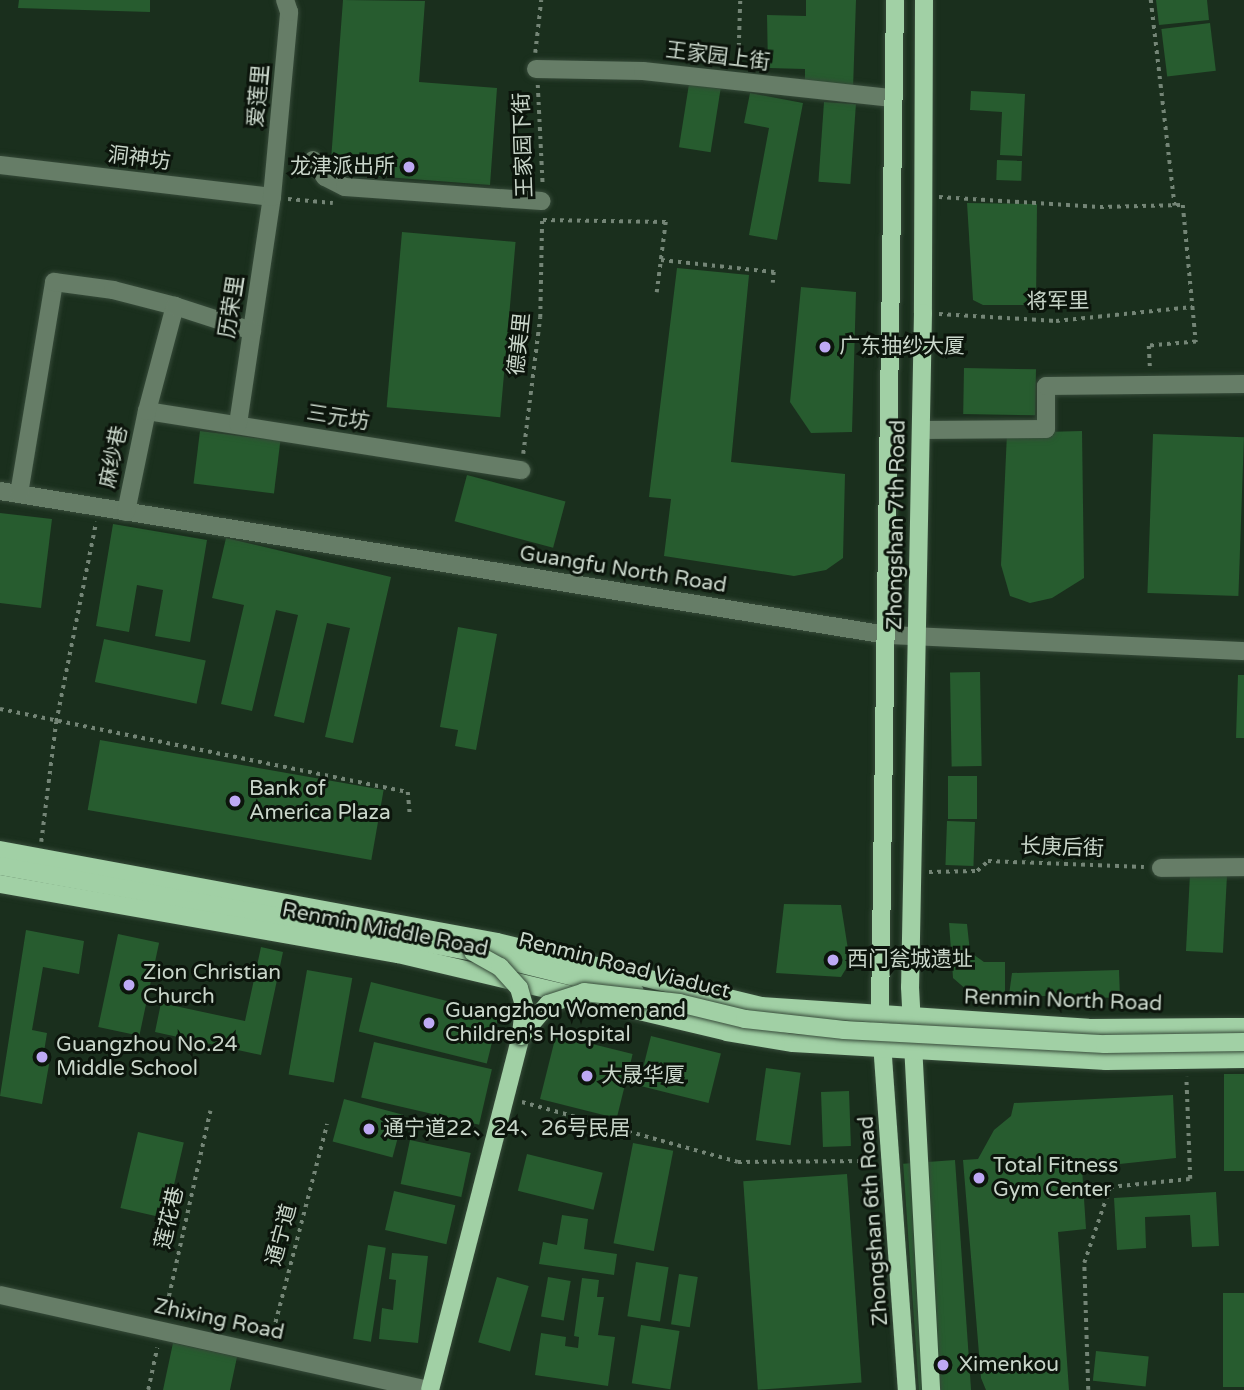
<!DOCTYPE html>
<meta charset="utf-8">
<style>
body{margin:0}
#map{position:relative;width:1244px;height:1390px;overflow:hidden;background:#1a2f1d;font-family:"Varela Round","Noto Sans SC",sans-serif}
div>[style]{position:absolute}
.building>*{inset:0;background:#275c2f;transform-origin:0 0}
.path>*{height:3.5px;margin-top:-1.75px;transform-origin:0;background:repeating-linear-gradient(90deg,#748576 0 3.5px,transparent 0 8.5px)}
.roads{filter:drop-shadow(0 0 2px #364a39) drop-shadow(0 0 2px #364a39)}
.minor>*{height:18px;margin:-9px;padding:0 9px;transform-origin:9px;border-radius:9px;background:#667d67}
.major>*{height:18px;margin:-9px;padding:0 9px;transform-origin:9px;border-radius:9px;background:#a1d0a5}
.bridges{filter:drop-shadow(0 0 2px #364a39) drop-shadow(0 0 2px #364a39)}
.major-bridge>*{height:18px;margin:-9px;padding:0 9px;transform-origin:9px;border-radius:9px;background:#a1d0a5}
.dots>*{width:19px;height:19px;translate:-50% -50%;box-sizing:border-box;border:4px solid #0c150c;border-radius:50%}
span{translate:-50% -50%;white-space:nowrap;text-align:center;line-height:1.15;-webkit-text-stroke:6px #0c150c;paint-order:stroke}
.street-label{font-size:21px;color:#c9d6ca}
.poi-label{font-size:21px;color:#c9d6ca}
.right{translate:-100% -50%;text-align:right}
.left{translate:0 -50%;text-align:left}
</style>
<div id="map">
<div class="building">
<i style="clip-path:polygon(19px 0,150px 0,150px 12px,18px 8px)"></i>
<i style="clip-path:polygon(343px 0,425px 1px,419px 82px,497px 88px,490px 185px,346px 174px,331px 160px)"></i>
<i style="clip-path:polygon(806px 0,856px 0,853px 89px,805px 88px,805px 69px,768px 68px,767px 15px,806px 16px)"></i>
<i style="clip-path:polygon(1156px 0,1207px 0,1209px 20px,1159px 25px)"></i>
<i style="left:1210px;top:23px;width:48px;height:49px;rotate:83deg"></i>
<i style="left:689px;top:84px;width:32px;height:64px;rotate:9deg"></i>
<i style="clip-path:polygon(971px 91px,1025px 94px,1022px 156px,1000px 155px,1002px 112px,970px 110px)"></i>
<i style="clip-path:polygon(750px 93px,803px 103px,777px 240px,749px 235px,769px 128px,744px 123px)"></i>
<i style="left:824px;top:102px;width:32px;height:80px;rotate:4deg"></i>
<i style="left:997px;top:160px;width:25px;height:20px;rotate:2deg"></i>
<i style="clip-path:polygon(967px 203px,1037px 204px,1036px 305px,983px 305px,973px 300px)"></i>
<i style="left:402px;top:232px;width:114px;height:176px;rotate:5deg"></i>
<i style="clip-path:polygon(677px 268px,749px 275px,731px 462px,845px 474px,843px 558px,826px 570px,794px 576px,664px 556px,671px 499px,649px 497px)"></i>
<i style="clip-path:polygon(801px 287px,856px 292px,852px 432px,811px 433px,790px 402px)"></i>
<i style="left:964px;top:368px;width:72px;height:46px;rotate:1deg"></i>
<i style="left:200px;top:431px;width:81px;height:53px;rotate:7deg"></i>
<i style="clip-path:polygon(1082px 431px,1084px 578px,1052px 598px,1030px 603px,1010px 596px,1001px 565px,1007px 433px)"></i>
<i style="left:1153px;top:434px;width:91px;height:159px;rotate:2deg"></i>
<i style="left:467px;top:475px;width:102px;height:48px;rotate:15deg"></i>
<i style="clip-path:polygon(0 513px,52px 519px,41px 608px,0 603px)"></i>
<i style="clip-path:polygon(113px 524px,207px 540px,190px 642px,155px 636px,163px 590px,137px 585px,129px 632px,96px 626px)"></i>
<i style="clip-path:polygon(226px 538px,391px 577px,353px 743px,325px 737px,350px 628px,327px 623px,304px 723px,274px 716px,298px 615px,276px 610px,252px 711px,221px 704px,244px 605px,212px 598px)"></i>
<i style="clip-path:polygon(458px 627px,497px 634px,476px 750px,455px 746px,458px 730px,440px 727px)"></i>
<i style="left:104px;top:639px;width:104px;height:44px;rotate:12deg"></i>
<i style="left:980px;top:672px;width:94px;height:30px;rotate:89deg"></i>
<i style="clip-path:polygon(1238px 675px,1244px 675px,1244px 738px,1236px 738px)"></i>
<i style="left:100px;top:740px;width:288px;height:71px;rotate:10deg"></i>
<i style="left:948px;top:776px;width:29px;height:43px"></i>
<i style="left:947px;top:821px;width:28px;height:44px;rotate:2deg"></i>
<i style="left:1190px;top:874px;width:37px;height:77px;rotate:3deg"></i>
<i style="clip-path:polygon(784px 904px,841px 905px,850px 962px,841px 977px,776px 973px)"></i>
<i style="clip-path:polygon(949px 923px,967px 924px,970px 952px,984px 962px,1005px 962px,1005px 995px,968px 991px,953px 978px)"></i>
<i style="clip-path:polygon(26px 930px,84px 941px,79px 974px,43px 967px,32px 1030px,47px 1033px,43px 1058px,50px 1059px,42px 1104px,0 1096px)"></i>
<i style="left:118px;top:934px;width:42px;height:95px;rotate:12deg"></i>
<i style="clip-path:polygon(261px 947px,283px 952px,261px 1055px,155px 1032px,161px 1003px,245px 1021px)"></i>
<i style="left:307px;top:970px;width:46px;height:106px;rotate:10deg"></i>
<i style="clip-path:polygon(1119px 970px,1120px 998px,1009px 995px,1012px 973px)"></i>
<i style="left:371px;top:982px;width:132px;height:51px;rotate:14deg"></i>
<i style="left:556px;top:1035px;width:79px;height:66px;rotate:14deg"></i>
<i style="left:651px;top:1036px;width:72px;height:51px;rotate:14deg"></i>
<i style="left:374px;top:1042px;width:121px;height:57px;rotate:13deg"></i>
<i style="left:766px;top:1068px;width:35px;height:73px;rotate:8deg"></i>
<i style="left:1244px;top:1074px;width:97px;height:20px;rotate:90deg"></i>
<i style="left:849px;top:1091px;width:55px;height:28px;rotate:88deg"></i>
<i style="clip-path:polygon(1173px 1095px,1176px 1158px,1082px 1168px,1086px 1229px,1058px 1232px,1069px 1390px,986px 1390px,981px 1378px,963px 1160px,978px 1159px,994px 1130px,1011px 1116px,1014px 1103px)"></i>
<i style="left:344px;top:1099px;width:62px;height:44px;rotate:15deg"></i>
<i style="left:138px;top:1132px;width:47px;height:78px;rotate:13deg"></i>
<i style="left:410px;top:1140px;width:62px;height:45px;rotate:12deg"></i>
<i style="left:633px;top:1143px;width:41px;height:102px;rotate:11deg"></i>
<i style="left:527px;top:1154px;width:78px;height:38px;rotate:14deg"></i>
<i style="left:955px;top:1160px;width:231px;height:52px;rotate:86deg"></i>
<i style="left:847px;top:1174px;width:209px;height:104px;rotate:86deg"></i>
<i style="left:394px;top:1191px;width:63px;height:40px;rotate:13deg"></i>
<i style="clip-path:polygon(1216px 1192px,1219px 1246px,1192px 1247px,1190px 1215px,1145px 1217px,1146px 1248px,1117px 1250px,1114px 1198px)"></i>
<i style="clip-path:polygon(562px 1215px,588px 1219px,584px 1249px,617px 1254px,614px 1275px,539px 1264px,543px 1242px,557px 1245px)"></i>
<i style="left:368px;top:1245px;width:18px;height:95px;rotate:9deg"></i>
<i style="clip-path:polygon(392px 1253px,428px 1256px,418px 1343px,379px 1339px,382px 1308px,393px 1310px,396px 1280px,389px 1279px)"></i>
<i style="left:636px;top:1262px;width:33px;height:55px;rotate:9deg"></i>
<i style="left:679px;top:1274px;width:19px;height:51px;rotate:9deg"></i>
<i style="left:497px;top:1277px;width:33px;height:68px;rotate:16deg"></i>
<i style="left:548px;top:1277px;width:23px;height:40px;rotate:10deg"></i>
<i style="clip-path:polygon(582px 1278px,599px 1280px,597px 1297px,604px 1297px,598px 1335px,615px 1337px,608px 1386px,535px 1375px,541px 1333px,566px 1337px,565px 1346px,578px 1348px,579px 1337px,574px 1336px)"></i>
<i style="left:1223px;top:1293px;width:21px;height:94px"></i>
<i style="left:641px;top:1325px;width:39px;height:59px;rotate:9deg"></i>
<i style="clip-path:polygon(173px 1343px,237px 1357px,230px 1390px,163px 1390px)"></i>
<i style="left:1096px;top:1351px;width:53px;height:30px;rotate:6deg"></i>
</div>
<div class="path">
<i style="left:1151px;top:0;width:207px;rotate:83.4deg"></i>
<i style="left:535px;top:53px;width:53px;rotate:-83.5deg"></i>
<i style="left:738px;top:64px;width:64px;rotate:-88.2deg"></i>
<i style="left:538px;top:85px;width:101px;rotate:87.2deg"></i>
<i style="left:939px;top:197px;width:161px;rotate:3.6deg"></i>
<i style="left:1100px;top:207px;width:83px;rotate:-1.4deg"></i>
<i style="left:1183px;top:205px;width:138px;rotate:84.6deg"></i>
<i style="left:1196px;top:342px;width:47px;rotate:175.1deg"></i>
<i style="left:1149px;top:346px;width:22px;rotate:87deg"></i>
<i style="left:288px;top:199px;width:45px;rotate:5.1deg"></i>
<i style="left:543px;top:220px;width:123px;rotate:0.9deg"></i>
<i style="left:666px;top:222px;width:71px;rotate:97.3deg"></i>
<i style="left:661px;top:260px;width:114px;rotate:6.1deg"></i>
<i style="left:774px;top:272px;width:11px;rotate:95deg"></i>
<i style="left:939px;top:314px;width:117px;rotate:3.4deg"></i>
<i style="left:1056px;top:321px;width:137px;rotate:-5.9deg"></i>
<i style="left:523px;top:454px;width:137px;rotate:-82.9deg"></i>
<i style="left:540px;top:318px;width:100px;rotate:-88.9deg"></i>
<i style="left:0;top:709px;width:416px;rotate:11.5deg"></i>
<i style="left:408px;top:792px;width:21px;rotate:85deg"></i>
<i style="left:41px;top:842px;width:121px;rotate:-82.9deg"></i>
<i style="left:56px;top:722px;width:204px;rotate:-78.7deg"></i>
<i style="left:929px;top:872px;width:48px;rotate:-1.2deg"></i>
<i style="left:977px;top:871px;width:15px;rotate:-42deg"></i>
<i style="left:988px;top:861px;width:156px;rotate:2.2deg"></i>
<i style="left:522px;top:1102px;width:224px;rotate:15.5deg"></i>
<i style="left:738px;top:1162px;width:136px;rotate:-0.4deg"></i>
<i style="left:165px;top:1313px;width:207px;rotate:-77.4deg"></i>
<i style="left:271px;top:1339px;width:222px;rotate:-75.4deg"></i>
<i style="left:148px;top:1390px;width:43px;rotate:-77.9deg"></i>
<i style="left:1088px;top:1390px;width:127px;rotate:-91.8deg"></i>
<i style="left:1084px;top:1263px;width:80px;rotate:-71.1deg"></i>
<i style="left:1110px;top:1187px;width:80px;rotate:-5.7deg"></i>
<i style="left:1190px;top:1179px;width:102px;rotate:-92.2deg"></i>
</div>
<div class="roads">
<div class="minor">
<i style="left:536px;top:69px;width:107px;rotate:1.1deg"></i>
<i style="left:643px;top:71px;width:251px;rotate:6.2deg"></i>
<i style="left:313px;top:160px;width:21px;rotate:55deg"></i>
<i style="left:325px;top:177px;width:22px;rotate:27deg"></i>
<i style="left:345px;top:187px;width:197px;rotate:4.1deg"></i>
<i style="left:0;top:165px;width:274px;rotate:6.7deg"></i>
<i style="left:147px;top:411px;width:379px;rotate:9deg"></i>
<i style="left:238px;top:424px;width:230px;rotate:-81.5deg"></i>
<i style="left:272px;top:197px;width:186px;rotate:-84.7deg"></i>
<i style="left:289px;top:12px;width:13px;rotate:-108deg"></i>
<i style="left:921px;top:430px;width:125px;rotate:-0.5deg"></i>
<i style="left:1046px;top:429px;width:43px;rotate:-90deg"></i>
<i style="left:1046px;top:386px;width:198px;rotate:-0.6deg"></i>
<i style="left:0;top:491px;width:899px;rotate:9.22deg"></i>
<i style="left:887px;top:635px;width:357px;rotate:2.6deg"></i>
<i style="left:19px;top:494px;width:215px;rotate:-80.6deg"></i>
<i style="left:54px;top:282px;width:60px;rotate:7.7deg"></i>
<i style="left:113px;top:290px;width:64px;rotate:14.5deg"></i>
<i style="left:126px;top:512px;width:103px;rotate:-78.3deg"></i>
<i style="left:147px;top:411px;width:109px;rotate:-75.1deg"></i>
<i style="left:175px;top:306px;width:81px;rotate:18deg"></i>
<i style="left:1161px;top:868px;width:83px;rotate:-0.7deg"></i>
<i style="left:0;top:1295px;width:438px;rotate:12.5deg"></i>
</div>
<div class="major">
<i style="left:895px;top:0;width:1015px;rotate:90.85deg"></i>
<i style="left:880px;top:1015px;width:376px;rotate:85.9deg"></i>
<i style="left:924px;top:0;width:313px;rotate:90.2deg"></i>
<i style="left:923px;top:313px;width:674px;rotate:91.1deg"></i>
<i style="left:910px;top:987px;width:404px;rotate:87deg"></i>
<i style="left:0;top:850px;width:505px;rotate:10.49deg"></i>
<i style="left:497px;top:942px;width:272px;rotate:13.6deg"></i>
<i style="left:761px;top:1006px;width:328px;rotate:3.8deg"></i>
<i style="left:1088px;top:1028px;width:156px;rotate:-0.4deg"></i>
<i style="left:0;top:866px;width:481px;rotate:10.3deg"></i>
<i style="left:473px;top:952px;width:167px;rotate:13.9deg"></i>
<i style="left:0;top:884px;width:404px;rotate:10deg"></i>
<i style="left:398px;top:954px;width:338px;rotate:13.3deg"></i>
<i style="left:727px;top:1032px;width:67px;rotate:9.5deg"></i>
<i style="left:793px;top:1043px;width:314px;rotate:3.3deg"></i>
<i style="left:1106px;top:1061px;width:138px;rotate:-0.8deg"></i>
<i style="left:430px;top:1390px;width:366px;rotate:-75.6deg"></i>
</div>
</div>
<div class="bridges">
<div class="major-bridge">
<i style="left:473px;top:952px;width:31px;rotate:29deg"></i>
<i style="left:500px;top:967px;width:28px;rotate:48deg"></i>
<i style="left:519px;top:988px;width:19px;rotate:74deg"></i>
<i style="left:524px;top:1006px;width:27px;rotate:96deg"></i>
<i style="left:521px;top:1036px;width:42px;rotate:-49.8deg"></i>
<i style="left:548px;top:1004px;width:38px;rotate:-18deg"></i>
<i style="left:584px;top:992px;width:96px;rotate:6.6deg"></i>
<i style="left:679px;top:1003px;width:68px;rotate:13.6deg"></i>
<i style="left:745px;top:1019px;width:100px;rotate:6.3deg"></i>
<i style="left:844px;top:1030px;width:261px;rotate:3.1deg"></i>
<i style="left:1105px;top:1044px;width:139px;rotate:-0.8deg"></i>
</div>
</div>
<div class="dots">
<i style="left:409px;top:167px;background:#bea9f4"></i>
<i style="left:825px;top:347px;background:#bea9f4"></i>
<i style="left:235px;top:801px;background:#bea9f4"></i>
<i style="left:833px;top:960px;background:#bea9f4"></i>
<i style="left:129px;top:985px;background:#bea9f4"></i>
<i style="left:429px;top:1023px;background:#bea9f4"></i>
<i style="left:42px;top:1057px;background:#bea9f4"></i>
<i style="left:587px;top:1076px;background:#bea9f4"></i>
<i style="left:369px;top:1129px;background:#bea9f4"></i>
<i style="left:979px;top:1178px;background:#bea9f4"></i>
<i style="left:943px;top:1365px;background:#bea9f4"></i>
</div>
<div class="street-label">
<span style="left:718px;top:57px;rotate:7deg">王家园上街</span>
<span style="left:259px;top:96px;rotate:-85deg">爱莲里</span>
<span style="left:524px;top:145px;rotate:-92deg">王家园下街</span>
<span style="left:139px;top:159px;rotate:7deg">洞神坊</span>
<span style="left:1058px;top:302px;rotate:-1deg">将军里</span>
<span style="left:232px;top:307px;rotate:-81deg">历荣里</span>
<span style="left:520px;top:344px;rotate:-84deg">德美里</span>
<span style="left:338px;top:418px;rotate:9deg">三元坊</span>
<span style="left:114px;top:457px;rotate:-78deg">麻纱巷</span>
<span style="left:897px;top:525px;rotate:-89deg">Zhongshan 7th Road</span>
<span style="left:623px;top:570px;rotate:9deg">Guangfu North Road</span>
<span style="left:1062px;top:848px;rotate:2deg">长庚后街</span>
<span style="left:385px;top:930px;rotate:11deg">Renmin Middle Road</span>
<span style="left:624px;top:966px;rotate:14deg">Renmin Road Viaduct</span>
<span style="left:1063px;top:1001px;rotate:2deg">Renmin North Road</span>
<span style="left:170px;top:1218px;rotate:-77deg">莲花巷</span>
<span style="left:874px;top:1221px;rotate:-94deg">Zhongshan 6th Road</span>
<span style="left:282px;top:1235px;rotate:-75deg">通宁道</span>
<span style="left:219px;top:1320px;rotate:12deg">Zhixing Road</span>
</div>
<div class="poi-label">
<span class="right" style="left:395px;top:167px">龙津派出所</span>
<span class="left" style="left:839px;top:347px">广东抽纱大厦</span>
<span class="left" style="left:249px;top:801px">Bank of<br>America Plaza</span>
<span class="left" style="left:847px;top:960px">西门瓮城遗址</span>
<span class="left" style="left:143px;top:985px">Zion Christian<br>Church</span>
<span class="left" style="left:445px;top:1023px">Guangzhou Women and<br>Children's Hospital</span>
<span class="left" style="left:56px;top:1057px">Guangzhou No.24<br>Middle School</span>
<span class="left" style="left:601px;top:1076px">大晟华厦</span>
<span class="left" style="left:383px;top:1129px">通宁道22、24、26号民居</span>
<span class="left" style="left:993px;top:1178px">Total Fitness<br>Gym Center</span>
<span class="left" style="left:959px;top:1365px">Ximenkou</span>
</div>
</div>
